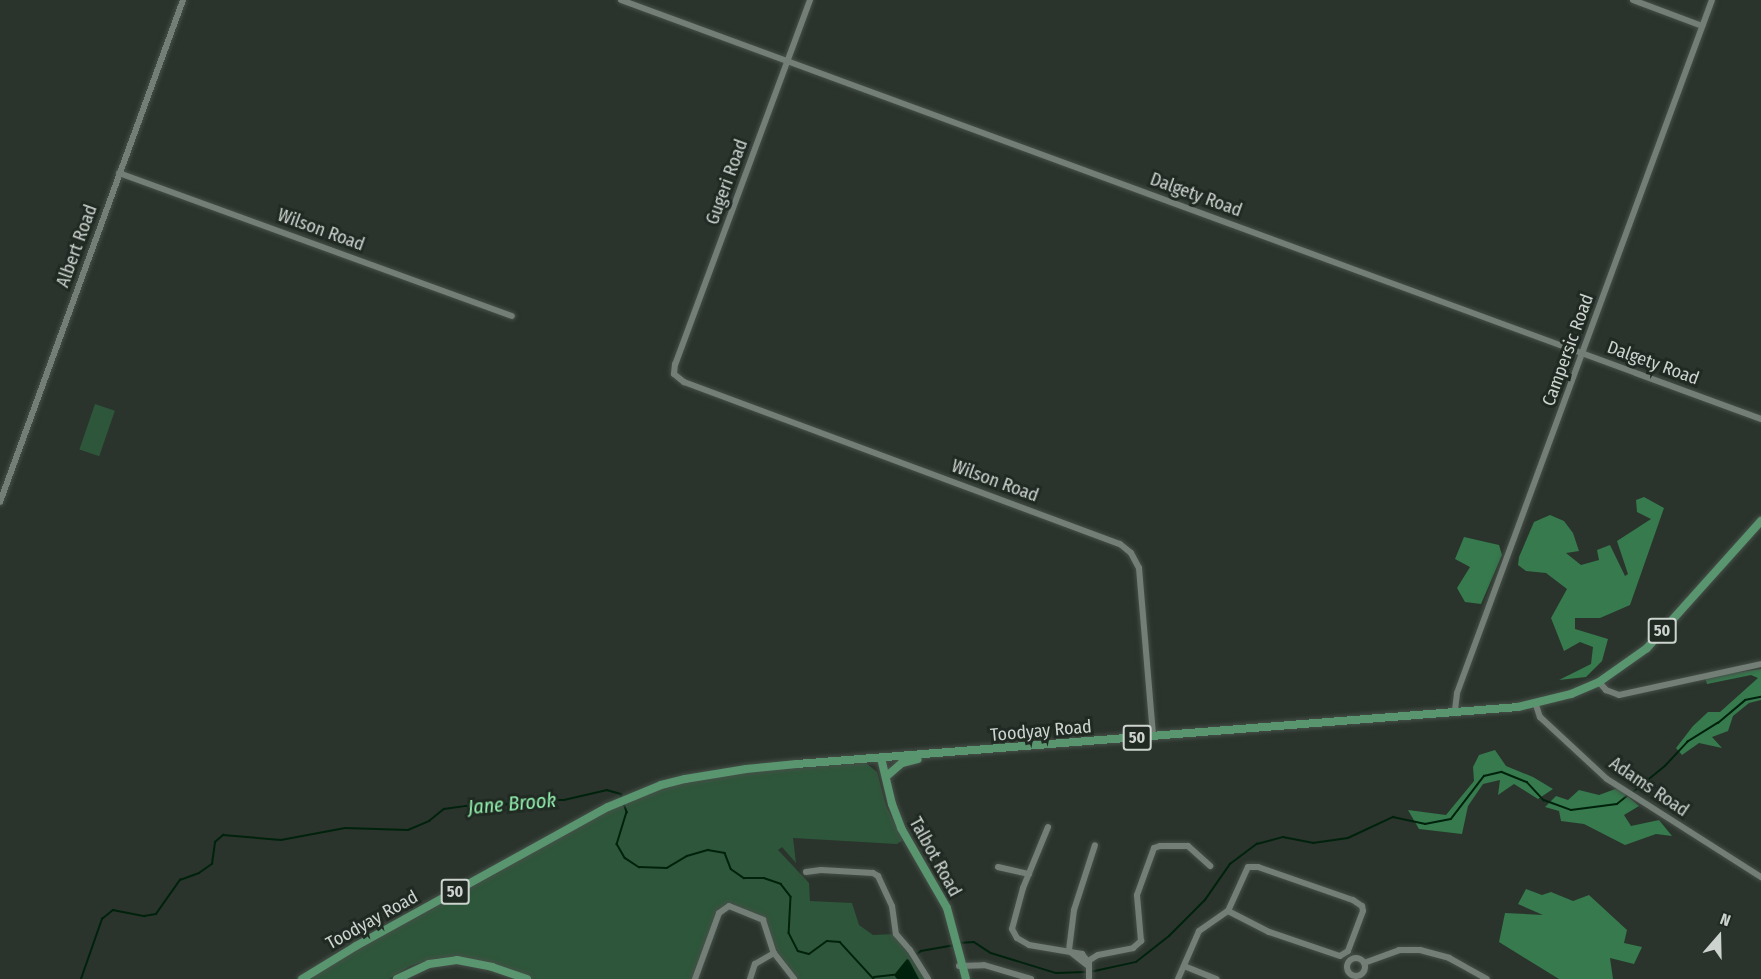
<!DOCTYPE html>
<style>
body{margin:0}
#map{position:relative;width:1761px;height:979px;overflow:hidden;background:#2a342c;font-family:"Fira Sans Condensed",sans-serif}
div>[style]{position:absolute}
.green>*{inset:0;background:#2e563a;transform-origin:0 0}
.forest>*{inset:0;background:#367a4d}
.water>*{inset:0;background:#00220c}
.stream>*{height:1.5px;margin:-0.75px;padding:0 0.75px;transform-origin:0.75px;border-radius:0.75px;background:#00220c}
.roads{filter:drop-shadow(0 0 2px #464f49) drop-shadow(0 0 2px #464f49)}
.minor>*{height:6px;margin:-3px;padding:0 3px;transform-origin:3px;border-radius:3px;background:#737e76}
.minor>.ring{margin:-3px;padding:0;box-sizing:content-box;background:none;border:6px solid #737e76;border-radius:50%}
.major>*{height:8px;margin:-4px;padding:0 4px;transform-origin:4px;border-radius:4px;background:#59956e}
span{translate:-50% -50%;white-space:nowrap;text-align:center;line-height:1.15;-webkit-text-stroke:6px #202a23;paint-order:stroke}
.shield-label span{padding:2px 4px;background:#202a23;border:2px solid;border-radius:4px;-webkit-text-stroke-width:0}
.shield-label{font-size:16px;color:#cdd3cf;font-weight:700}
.street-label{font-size:18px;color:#cdd3cf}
.water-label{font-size:20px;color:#93f1af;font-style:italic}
.north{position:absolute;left:1689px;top:907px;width:60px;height:60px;-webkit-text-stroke:4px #202a23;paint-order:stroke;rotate:20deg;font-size:16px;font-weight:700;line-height:24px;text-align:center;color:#cdd3cf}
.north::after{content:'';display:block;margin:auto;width:21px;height:27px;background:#cdd3cf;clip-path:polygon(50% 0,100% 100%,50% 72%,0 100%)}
</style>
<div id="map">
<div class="green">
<i style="left:95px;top:404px;width:21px;height:48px;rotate:19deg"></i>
<i style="clip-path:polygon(853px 760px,867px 764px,877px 772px,886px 806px,903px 840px,897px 844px,793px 838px,796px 863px,782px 847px,778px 850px,809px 883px,810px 901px,852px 903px,859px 925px,873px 935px,896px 934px,928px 979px,798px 979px,777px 951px,765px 919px,731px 903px,718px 909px,692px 979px,532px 979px,491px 965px,462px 959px,437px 958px,410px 966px,389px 979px,304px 979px,630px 797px,685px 779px)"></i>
</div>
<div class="forest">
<i style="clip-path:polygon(1644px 497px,1664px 508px,1630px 605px,1600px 618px,1575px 618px,1575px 629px,1608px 639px,1602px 661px,1586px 677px,1559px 680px,1591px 664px,1593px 647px,1580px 642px,1564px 651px,1551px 618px,1567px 589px,1546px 573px,1526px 571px,1518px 565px,1519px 557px,1534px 522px,1550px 515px,1564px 521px,1573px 533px,1579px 551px,1566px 553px,1581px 565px,1599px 560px,1597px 550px,1610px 545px,1625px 576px,1628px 574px,1617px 541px,1651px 519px,1637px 512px,1636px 500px)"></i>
<i style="clip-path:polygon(1464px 537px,1499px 545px,1502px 555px,1481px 604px,1465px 602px,1457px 588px,1470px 567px,1455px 559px)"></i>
<i style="clip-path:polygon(1761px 669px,1761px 700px,1749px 703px,1733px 716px,1728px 731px,1712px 737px,1722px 748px,1699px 743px,1682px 755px,1676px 748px,1693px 726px,1708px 712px,1720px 712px,1758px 678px,1751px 675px,1707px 684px,1705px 677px)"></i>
<i style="clip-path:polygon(1495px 750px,1506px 766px,1533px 777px,1553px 789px,1538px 799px,1514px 784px,1498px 795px,1500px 780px,1483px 784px,1468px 806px,1462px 834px,1419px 829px,1408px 810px,1446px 815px,1474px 781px,1473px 767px,1479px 755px)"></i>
<i style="clip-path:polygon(1618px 788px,1639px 806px,1624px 815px,1631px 826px,1659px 820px,1672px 836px,1656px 834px,1625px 845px,1584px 824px,1561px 821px,1559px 811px,1545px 807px,1556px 796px,1568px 800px,1579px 790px,1599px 795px)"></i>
<i style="clip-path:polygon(1526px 889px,1542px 895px,1551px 892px,1573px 901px,1589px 895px,1627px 930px,1624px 943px,1642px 947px,1634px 964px,1610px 958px,1613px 979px,1559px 979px,1499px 942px,1505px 913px,1543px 915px,1518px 904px)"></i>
</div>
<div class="water">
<i style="clip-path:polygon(907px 959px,909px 960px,919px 979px,897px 979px,894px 975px)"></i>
</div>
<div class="stream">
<i style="left:1633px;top:792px;width:41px;rotate:-39.1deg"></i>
<i style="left:1665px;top:766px;width:33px;rotate:-47deg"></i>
<i style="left:1687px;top:742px;width:36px;rotate:-32deg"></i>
<i style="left:1718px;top:723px;width:35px;rotate:-40deg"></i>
<i style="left:1745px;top:700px;width:16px;rotate:-11deg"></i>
<i style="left:624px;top:804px;width:9px;rotate:69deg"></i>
<i style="left:627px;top:812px;width:34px;rotate:107deg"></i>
<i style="left:617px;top:844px;width:16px;rotate:60deg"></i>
<i style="left:625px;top:858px;width:17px;rotate:33deg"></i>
<i style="left:639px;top:867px;width:28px;rotate:2deg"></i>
<i style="left:667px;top:868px;width:23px;rotate:-31deg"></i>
<i style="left:687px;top:856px;width:22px;rotate:-16deg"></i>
<i style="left:708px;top:850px;width:17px;rotate:10deg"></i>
<i style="left:725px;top:853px;width:17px;rotate:69deg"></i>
<i style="left:731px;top:869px;width:16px;rotate:35deg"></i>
<i style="left:744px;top:878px;width:20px"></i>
<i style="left:764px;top:878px;width:18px;rotate:19deg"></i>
<i style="left:781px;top:884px;width:16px;rotate:52deg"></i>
<i style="left:791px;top:897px;width:36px;rotate:93deg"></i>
<i style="left:789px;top:933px;width:20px;rotate:63deg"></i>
<i style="left:798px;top:951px;width:11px;rotate:15deg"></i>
<i style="left:809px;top:954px;width:22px;rotate:-36deg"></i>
<i style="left:827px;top:941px;width:13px;rotate:4deg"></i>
<i style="left:840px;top:942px;width:50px;rotate:47.4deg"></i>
<i style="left:959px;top:943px;width:15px;rotate:-4deg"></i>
<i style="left:974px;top:942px;width:20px;rotate:33deg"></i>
<i style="left:991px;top:953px;width:68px;rotate:17.1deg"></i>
<i style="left:1056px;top:973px;width:29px;rotate:-2deg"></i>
<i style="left:916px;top:955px;width:6px;rotate:-39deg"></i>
<i style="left:921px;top:951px;width:34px;rotate:-10deg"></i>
<i style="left:1090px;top:972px;width:47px;rotate:-12.3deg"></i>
<i style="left:1136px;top:962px;width:42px;rotate:-38.2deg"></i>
<i style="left:1169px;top:936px;width:51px;rotate:-45deg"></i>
<i style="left:1205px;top:900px;width:44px;rotate:-55.2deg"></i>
<i style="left:1230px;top:864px;width:34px;rotate:-37deg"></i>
<i style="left:1257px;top:844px;width:27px;rotate:-15deg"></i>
<i style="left:1283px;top:837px;width:31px;rotate:11deg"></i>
<i style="left:1313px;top:843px;width:35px;rotate:-8deg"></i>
<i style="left:1348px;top:838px;width:50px;rotate:-25deg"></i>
<i style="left:1393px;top:817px;width:33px;rotate:12deg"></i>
<i style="left:1425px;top:824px;width:26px;rotate:-11deg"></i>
<i style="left:1451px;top:819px;width:54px;rotate:-52.5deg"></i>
<i style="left:1484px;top:776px;width:18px;rotate:-13deg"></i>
<i style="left:1502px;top:772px;width:27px;rotate:22deg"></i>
<i style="left:1527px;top:782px;width:25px;rotate:47deg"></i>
<i style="left:1544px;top:800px;width:29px;rotate:20deg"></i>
<i style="left:1571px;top:810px;width:46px;rotate:-7.4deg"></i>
<i style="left:1617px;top:804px;width:13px;rotate:-39deg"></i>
<i style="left:874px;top:977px;width:20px;rotate:-6deg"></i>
<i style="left:81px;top:979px;width:64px;rotate:-70.7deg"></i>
<i style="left:102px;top:919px;width:14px;rotate:-39deg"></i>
<i style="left:113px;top:910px;width:32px;rotate:11deg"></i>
<i style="left:144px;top:916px;width:12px;rotate:-9deg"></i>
<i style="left:156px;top:914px;width:42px;rotate:-54.8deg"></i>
<i style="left:180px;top:880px;width:20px;rotate:-20deg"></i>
<i style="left:199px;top:873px;width:16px;rotate:-35deg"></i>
<i style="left:212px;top:864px;width:22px;rotate:-82deg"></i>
<i style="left:215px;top:842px;width:11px;rotate:-41deg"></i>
<i style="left:223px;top:835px;width:58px;rotate:4.9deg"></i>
<i style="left:281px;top:840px;width:65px;rotate:-10.6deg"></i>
<i style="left:345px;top:828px;width:63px;rotate:1.8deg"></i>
<i style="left:408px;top:830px;width:23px;rotate:-23deg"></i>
<i style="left:429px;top:821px;width:19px;rotate:-39deg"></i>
<i style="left:444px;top:809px;width:22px;rotate:-8deg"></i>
<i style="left:466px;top:806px;width:31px;rotate:4deg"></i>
<i style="left:497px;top:808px;width:22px;rotate:-21deg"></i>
<i style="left:518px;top:800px;width:46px"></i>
<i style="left:564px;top:800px;width:44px;rotate:-13.1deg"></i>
<i style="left:607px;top:790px;width:15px;rotate:16deg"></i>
<i style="left:621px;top:794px;width:5px;rotate:79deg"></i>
</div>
<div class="roads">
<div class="minor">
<i style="left:621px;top:0;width:1215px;rotate:20.18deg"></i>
<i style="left:810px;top:0;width:388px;rotate:110.3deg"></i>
<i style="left:675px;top:364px;width:10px;rotate:96deg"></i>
<i style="left:674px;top:374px;width:13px;rotate:39deg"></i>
<i style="left:684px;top:382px;width:465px;rotate:20.4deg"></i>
<i style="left:1120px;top:544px;width:14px;rotate:39deg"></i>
<i style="left:1131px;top:553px;width:17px;rotate:62deg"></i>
<i style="left:1139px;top:568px;width:169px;rotate:85.2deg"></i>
<i style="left:1633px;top:0;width:74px;rotate:20.6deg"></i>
<i style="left:119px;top:173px;width:418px;rotate:20deg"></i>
<i style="left:0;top:502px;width:534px;rotate:-69.97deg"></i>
<i style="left:1599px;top:682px;width:11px;rotate:49deg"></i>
<i style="left:1606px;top:690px;width:14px;rotate:21deg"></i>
<i style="left:1619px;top:695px;width:145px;rotate:-12.3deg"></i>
<i style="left:1536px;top:705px;width:13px;rotate:72deg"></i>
<i style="left:1540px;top:717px;width:91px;rotate:42.8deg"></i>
<i style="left:1607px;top:779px;width:183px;rotate:32.5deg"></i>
<i style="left:1455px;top:710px;width:17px;rotate:-83deg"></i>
<i style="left:1457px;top:693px;width:738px;rotate:-69.8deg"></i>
<i style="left:1048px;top:827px;width:66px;rotate:112.3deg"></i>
<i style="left:1023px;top:888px;width:42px;rotate:105deg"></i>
<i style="left:1012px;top:929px;width:10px;rotate:61deg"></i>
<i style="left:1017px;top:938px;width:14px;rotate:30deg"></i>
<i style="left:1029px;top:945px;width:54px;rotate:9.6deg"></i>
<i style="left:1082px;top:954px;width:11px;rotate:52deg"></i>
<i style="left:1089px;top:963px;width:16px;rotate:90deg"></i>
<i style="left:998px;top:867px;width:32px;rotate:13deg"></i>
<i style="left:806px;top:872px;width:15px;rotate:-8deg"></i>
<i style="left:821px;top:870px;width:52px;rotate:3.3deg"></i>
<i style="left:873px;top:873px;width:6px;rotate:31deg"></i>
<i style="left:878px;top:876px;width:33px;rotate:65deg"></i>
<i style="left:892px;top:906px;width:28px;rotate:82deg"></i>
<i style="left:896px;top:934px;width:21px;rotate:49deg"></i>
<i style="left:910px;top:950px;width:34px;rotate:58deg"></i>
<i style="left:1069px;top:950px;width:40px;rotate:-82.9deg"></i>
<i style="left:1074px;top:910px;width:68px;rotate:-72.1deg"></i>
<i style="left:1069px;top:951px;width:23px;rotate:38deg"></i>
<i class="ring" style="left:1347px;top:958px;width:12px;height:12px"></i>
<i style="left:1085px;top:963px;width:15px;rotate:-32deg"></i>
<i style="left:1098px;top:955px;width:36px;rotate:-11deg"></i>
<i style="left:1133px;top:948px;width:11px;rotate:-41deg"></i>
<i style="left:1141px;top:941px;width:46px;rotate:-95deg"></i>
<i style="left:1137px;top:895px;width:50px;rotate:-70.1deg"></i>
<i style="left:1154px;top:848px;width:6px;rotate:-18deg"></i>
<i style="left:1160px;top:846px;width:28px"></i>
<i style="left:1188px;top:846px;width:30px;rotate:42deg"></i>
<i style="left:1364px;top:963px;width:37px;rotate:-20deg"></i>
<i style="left:1399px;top:950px;width:21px"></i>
<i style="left:1420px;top:950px;width:30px;rotate:15deg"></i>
<i style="left:1449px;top:958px;width:43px;rotate:28.9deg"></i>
<i style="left:959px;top:966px;width:25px;rotate:-2deg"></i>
<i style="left:984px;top:965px;width:49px;rotate:16.6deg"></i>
<i style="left:1184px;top:966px;width:35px;rotate:22deg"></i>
<i style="left:695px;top:979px;width:70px;rotate:-70deg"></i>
<i style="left:719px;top:913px;width:12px;rotate:-35deg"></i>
<i style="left:729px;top:906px;width:37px;rotate:22deg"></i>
<i style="left:763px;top:920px;width:35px;rotate:72deg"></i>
<i style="left:774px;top:953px;width:33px;rotate:52deg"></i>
<i style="left:750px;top:979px;width:16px;rotate:-72deg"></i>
<i style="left:755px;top:964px;width:22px;rotate:-30deg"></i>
<i style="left:1178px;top:979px;width:52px;rotate:-66.4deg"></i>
<i style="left:1199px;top:931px;width:35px;rotate:-35deg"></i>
<i style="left:1228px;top:911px;width:48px;rotate:-65.6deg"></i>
<i style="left:1248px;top:867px;width:10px"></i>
<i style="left:1258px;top:867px;width:101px;rotate:19.2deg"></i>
<i style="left:1353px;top:900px;width:11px;rotate:34deg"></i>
<i style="left:1362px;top:906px;width:5px;rotate:79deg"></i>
<i style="left:1363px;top:911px;width:43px;rotate:110.6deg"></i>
<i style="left:1348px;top:951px;width:9px;rotate:148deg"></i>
<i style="left:1340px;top:956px;width:75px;rotate:-161.3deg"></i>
<i style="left:1269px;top:932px;width:46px;rotate:-152.9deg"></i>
</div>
<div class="major">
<i style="left:881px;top:758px;width:47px;rotate:76.6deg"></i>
<i style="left:892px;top:804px;width:26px;rotate:69deg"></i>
<i style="left:901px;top:828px;width:92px;rotate:60.1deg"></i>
<i style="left:947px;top:908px;width:73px;rotate:75deg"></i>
<i style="left:888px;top:775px;width:18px;rotate:-41deg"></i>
<i style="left:902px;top:763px;width:16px;rotate:-14deg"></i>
<i style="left:302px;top:979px;width:63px;rotate:-31.4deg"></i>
<i style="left:356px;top:946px;width:288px;rotate:-28.9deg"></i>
<i style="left:608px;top:807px;width:57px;rotate:-22.5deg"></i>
<i style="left:661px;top:785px;width:25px;rotate:-14deg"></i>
<i style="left:685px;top:779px;width:62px;rotate:-9.3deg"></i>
<i style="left:746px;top:769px;width:51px;rotate:-5.6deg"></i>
<i style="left:797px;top:764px;width:723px;rotate:-4.52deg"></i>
<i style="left:1518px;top:707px;width:55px;rotate:-13.8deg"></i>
<i style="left:1571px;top:694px;width:30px;rotate:-23deg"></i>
<i style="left:1599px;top:682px;width:59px;rotate:-35.3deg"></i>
<i style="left:1647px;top:648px;width:171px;rotate:-48.1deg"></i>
<i style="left:397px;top:979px;width:35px;rotate:-25deg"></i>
<i style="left:429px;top:964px;width:28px;rotate:-8deg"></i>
<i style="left:457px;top:960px;width:36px;rotate:11deg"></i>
<i style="left:492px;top:967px;width:37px;rotate:19deg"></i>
</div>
</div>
<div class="shield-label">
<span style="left:1662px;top:631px">50</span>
<span style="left:1137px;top:738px">50</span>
<span style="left:455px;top:892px">50</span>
</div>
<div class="street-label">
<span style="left:727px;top:182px;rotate:-70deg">Gugeri Road</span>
<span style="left:1196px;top:195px;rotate:20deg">Dalgety Road</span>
<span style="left:321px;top:230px;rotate:20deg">Wilson Road</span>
<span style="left:77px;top:246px;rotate:-70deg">Albert Road</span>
<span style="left:1568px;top:350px;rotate:-70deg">Campersic Road</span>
<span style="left:1653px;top:363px;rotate:20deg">Dalgety Road</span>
<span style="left:995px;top:481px;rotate:20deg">Wilson Road</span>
<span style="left:1041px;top:731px;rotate:-5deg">Toodyay Road</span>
<span style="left:1649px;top:787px;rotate:34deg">Adams Road</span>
<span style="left:935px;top:857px;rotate:61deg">Talbot Road</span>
<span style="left:372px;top:920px;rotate:-29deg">Toodyay Road</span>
</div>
<div class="water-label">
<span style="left:512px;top:804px;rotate:-5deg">Jane Brook</span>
</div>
<div class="north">N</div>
</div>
